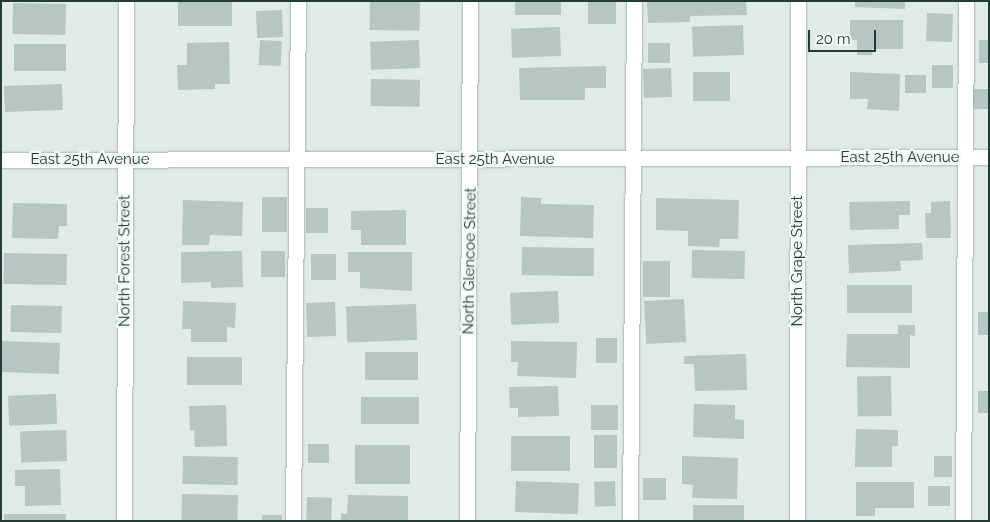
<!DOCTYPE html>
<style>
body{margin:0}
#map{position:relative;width:990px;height:522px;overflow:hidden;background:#e0ebe8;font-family:Raleway,sans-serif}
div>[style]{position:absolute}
.building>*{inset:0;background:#b6c6c2;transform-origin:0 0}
.roads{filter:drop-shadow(0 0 1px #a3b3b0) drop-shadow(0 0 1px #a3b3b0)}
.minor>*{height:15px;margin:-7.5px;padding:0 7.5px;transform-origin:7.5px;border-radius:7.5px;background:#fff}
span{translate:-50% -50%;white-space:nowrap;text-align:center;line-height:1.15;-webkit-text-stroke:4.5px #f1f8f6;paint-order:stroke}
.street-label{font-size:15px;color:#213c39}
.frame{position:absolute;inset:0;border:2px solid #213c39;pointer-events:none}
.scale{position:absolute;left:808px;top:30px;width:68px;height:22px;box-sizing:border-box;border:2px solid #213c39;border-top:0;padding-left:6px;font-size:15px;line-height:18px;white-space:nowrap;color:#213c39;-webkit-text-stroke:4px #f1f8f6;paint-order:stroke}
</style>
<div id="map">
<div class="building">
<i style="left:178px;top:1px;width:54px;height:25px"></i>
<i style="left:370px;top:1px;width:50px;height:29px;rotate:1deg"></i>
<i style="left:515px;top:1px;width:46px;height:14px"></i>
<i style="left:588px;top:1px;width:28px;height:23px"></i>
<i style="clip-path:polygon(647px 1px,746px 1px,747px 15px,690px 16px,690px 22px,648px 23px)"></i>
<i style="clip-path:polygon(855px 1px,905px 1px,905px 9px,855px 7px)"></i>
<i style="left:13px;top:3px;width:53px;height:31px;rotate:1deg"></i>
<i style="left:282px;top:10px;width:27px;height:26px;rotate:88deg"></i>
<i style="left:927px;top:13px;width:26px;height:28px;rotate:2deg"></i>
<i style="clip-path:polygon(850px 20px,903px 20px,903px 49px,872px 49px,872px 55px,857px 55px,857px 40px,850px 40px)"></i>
<i style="left:743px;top:25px;width:30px;height:51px;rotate:88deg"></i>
<i style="left:560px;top:27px;width:29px;height:49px;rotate:88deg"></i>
<i style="left:260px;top:40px;width:22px;height:25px;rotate:3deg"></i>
<i style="left:419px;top:40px;width:28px;height:49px;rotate:88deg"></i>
<i style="left:979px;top:40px;width:10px;height:23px"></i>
<i style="clip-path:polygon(229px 42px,230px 84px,215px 84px,215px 89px,178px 90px,177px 65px,187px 65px,187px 43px)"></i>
<i style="left:648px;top:43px;width:22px;height:20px"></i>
<i style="left:14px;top:44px;width:52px;height:27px"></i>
<i style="left:932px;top:65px;width:21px;height:23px"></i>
<i style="clip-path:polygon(606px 66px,606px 88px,585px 88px,585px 100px,520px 100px,519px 68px)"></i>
<i style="left:671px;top:68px;width:29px;height:28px;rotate:88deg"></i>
<i style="left:693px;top:72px;width:37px;height:29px"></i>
<i style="clip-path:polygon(850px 72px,900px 74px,899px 111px,867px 109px,868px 99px,850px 99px)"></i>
<i style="left:905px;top:75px;width:21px;height:18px"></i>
<i style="left:371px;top:79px;width:49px;height:27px;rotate:1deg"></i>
<i style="left:62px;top:84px;width:26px;height:58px;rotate:88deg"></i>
<i style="left:973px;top:89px;width:16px;height:20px"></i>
<i style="left:262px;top:197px;width:25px;height:35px"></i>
<i style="clip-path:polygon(521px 197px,541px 198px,541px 204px,594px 205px,593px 238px,520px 236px)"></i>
<i style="clip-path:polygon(656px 198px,739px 200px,738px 239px,720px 239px,719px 247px,688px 246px,688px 231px,656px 230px)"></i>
<i style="clip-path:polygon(183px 200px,243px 202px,242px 236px,210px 235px,209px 245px,182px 245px)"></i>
<i style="clip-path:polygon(910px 201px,910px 215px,899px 215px,899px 229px,850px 230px,849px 202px)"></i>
<i style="clip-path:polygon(950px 201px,951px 238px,926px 238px,925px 213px,931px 213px,931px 202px)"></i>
<i style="clip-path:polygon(13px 203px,67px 204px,67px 226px,59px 226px,58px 239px,12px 238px)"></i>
<i style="left:306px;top:208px;width:22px;height:25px"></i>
<i style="clip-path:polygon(406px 210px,406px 245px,361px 245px,361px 230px,351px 230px,351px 211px)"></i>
<i style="clip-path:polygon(922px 243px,923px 260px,900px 261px,901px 271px,849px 273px,848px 245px)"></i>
<i style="left:522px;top:247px;width:72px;height:28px;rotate:1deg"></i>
<i style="left:692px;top:250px;width:53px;height:28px;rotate:1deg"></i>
<i style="clip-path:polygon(242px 251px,243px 287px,211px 288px,211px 282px,181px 283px,181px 252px)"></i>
<i style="left:261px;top:251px;width:24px;height:26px"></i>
<i style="clip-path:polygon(348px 252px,412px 252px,412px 291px,360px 288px,360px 272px,348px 272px)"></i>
<i style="left:4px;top:253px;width:63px;height:31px;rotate:1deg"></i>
<i style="left:311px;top:254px;width:25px;height:26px"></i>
<i style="left:643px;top:261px;width:27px;height:36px"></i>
<i style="left:847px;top:285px;width:65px;height:28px"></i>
<i style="left:558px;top:291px;width:32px;height:48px;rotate:88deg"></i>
<i style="left:684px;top:299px;width:43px;height:40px;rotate:87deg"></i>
<i style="clip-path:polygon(183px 301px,236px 303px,235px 328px,227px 327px,227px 342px,191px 342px,191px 329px,182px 329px)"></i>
<i style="left:335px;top:302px;width:34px;height:29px;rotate:88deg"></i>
<i style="left:416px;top:304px;width:36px;height:70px;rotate:88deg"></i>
<i style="left:11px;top:305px;width:51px;height:27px;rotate:1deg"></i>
<i style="left:978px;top:312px;width:11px;height:23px"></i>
<i style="clip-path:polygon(898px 325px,915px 325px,915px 336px,910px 335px,910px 368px,846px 367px,847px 334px,898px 334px)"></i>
<i style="left:596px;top:338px;width:21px;height:25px"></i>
<i style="left:1px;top:341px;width:59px;height:31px;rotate:2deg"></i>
<i style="clip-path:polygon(511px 341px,577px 342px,576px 378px,517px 376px,518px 362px,511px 362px)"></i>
<i style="left:418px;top:352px;width:28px;height:53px;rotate:90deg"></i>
<i style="clip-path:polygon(746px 354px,747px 390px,695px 391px,694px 364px,684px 364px,684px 356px)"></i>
<i style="left:242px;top:357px;width:28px;height:55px;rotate:90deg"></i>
<i style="left:891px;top:376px;width:40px;height:34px;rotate:89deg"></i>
<i style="clip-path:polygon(558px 386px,559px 416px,518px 417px,518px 408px,510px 408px,509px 387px)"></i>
<i style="left:978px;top:391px;width:11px;height:22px"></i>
<i style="left:56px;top:394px;width:30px;height:48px;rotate:88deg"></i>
<i style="left:361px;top:397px;width:58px;height:27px"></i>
<i style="clip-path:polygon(694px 404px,735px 405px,735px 419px,744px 420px,744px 439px,693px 437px)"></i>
<i style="clip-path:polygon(226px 405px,227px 446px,195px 447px,194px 430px,190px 431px,189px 406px)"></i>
<i style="left:591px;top:405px;width:27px;height:25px"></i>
<i style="clip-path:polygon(856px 429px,898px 430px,898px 446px,892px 446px,892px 467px,855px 467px)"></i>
<i style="left:66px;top:430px;width:31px;height:46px;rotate:88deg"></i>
<i style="left:594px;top:435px;width:23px;height:33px"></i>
<i style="left:511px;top:436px;width:59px;height:35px"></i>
<i style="left:308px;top:444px;width:21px;height:19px"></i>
<i style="left:355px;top:445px;width:55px;height:39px"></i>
<i style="left:183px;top:456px;width:55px;height:28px;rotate:1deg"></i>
<i style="clip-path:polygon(682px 456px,738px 458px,737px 499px,692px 498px,693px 485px,682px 484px)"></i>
<i style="left:934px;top:456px;width:18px;height:21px"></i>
<i style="clip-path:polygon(60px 469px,61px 505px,25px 506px,25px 486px,15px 486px,15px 470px)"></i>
<i style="left:643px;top:478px;width:23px;height:22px"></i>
<i style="left:516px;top:481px;width:63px;height:31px;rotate:2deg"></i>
<i style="left:615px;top:481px;width:25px;height:21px;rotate:88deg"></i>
<i style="clip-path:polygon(856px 482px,914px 482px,914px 508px,875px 508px,875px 516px,856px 516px)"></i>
<i style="left:928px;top:486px;width:22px;height:20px"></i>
<i style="left:182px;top:494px;width:56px;height:27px;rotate:1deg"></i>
<i style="clip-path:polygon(348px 495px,408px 496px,408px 521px,341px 521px,341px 513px,347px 514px)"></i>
<i style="left:307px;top:497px;width:25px;height:24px;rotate:2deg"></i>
<i style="left:744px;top:505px;width:16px;height:51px;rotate:90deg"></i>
<i style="left:4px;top:514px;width:62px;height:7px"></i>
<i style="left:262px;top:515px;width:20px;height:6px"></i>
</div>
<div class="roads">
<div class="minor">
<i style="left:1px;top:160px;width:988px;rotate:-0.17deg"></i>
<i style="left:124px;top:521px;width:520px;rotate:-89.78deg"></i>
<i style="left:293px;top:521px;width:520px;rotate:-89.45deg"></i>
<i style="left:467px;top:521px;width:520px;rotate:-89.67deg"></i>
<i style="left:630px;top:521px;width:520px;rotate:-89.56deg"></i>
<i style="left:797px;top:521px;width:520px;rotate:-89.89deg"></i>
<i style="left:963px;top:521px;width:520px;rotate:-89.67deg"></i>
</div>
</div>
<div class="street-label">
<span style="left:900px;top:158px">East 25th Avenue</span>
<span style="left:90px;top:160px">East 25th Avenue</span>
<span style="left:495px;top:160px">East 25th Avenue</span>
<span style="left:125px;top:261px;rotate:-90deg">North Forest Street</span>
<span style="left:470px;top:261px;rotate:-89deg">North Glencoe Street</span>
<span style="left:798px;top:261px;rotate:-90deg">North Grape Street</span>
</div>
<div class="frame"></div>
<div class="scale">20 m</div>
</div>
